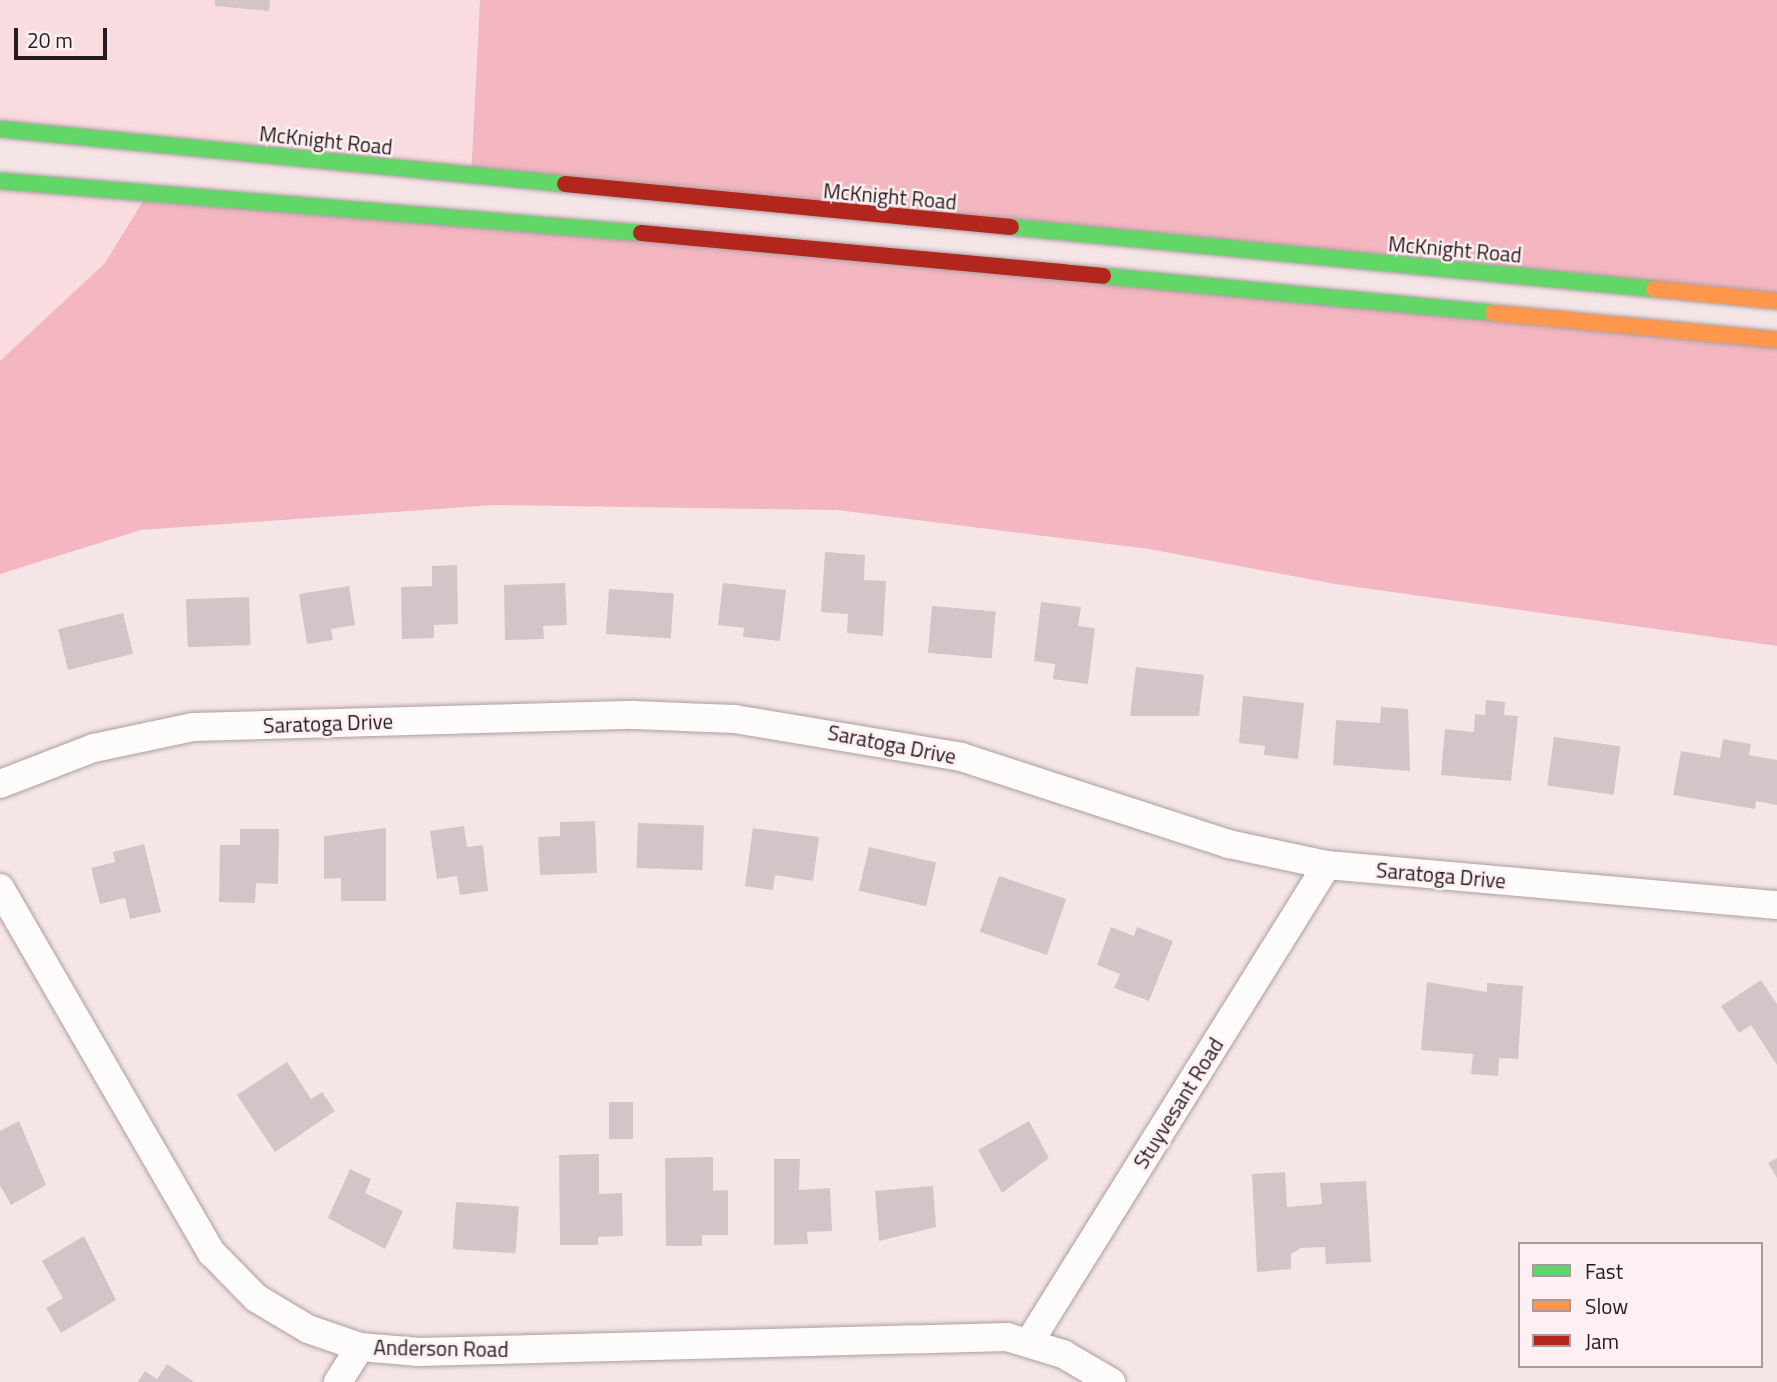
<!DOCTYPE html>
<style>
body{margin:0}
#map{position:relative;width:1777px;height:1382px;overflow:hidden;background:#f6e5e7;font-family:"Titillium Web",sans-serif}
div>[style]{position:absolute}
.built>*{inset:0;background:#fadbdf}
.forest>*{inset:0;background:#f4b6c0}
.building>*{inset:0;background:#d3c5c7;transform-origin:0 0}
.roads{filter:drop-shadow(0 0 2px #ab9ea0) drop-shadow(0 0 2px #ab9ea0)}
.street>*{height:28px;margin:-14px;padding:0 14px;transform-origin:14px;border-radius:14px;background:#fefbfb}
.fast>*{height:16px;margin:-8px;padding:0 8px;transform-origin:8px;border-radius:8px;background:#63d668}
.slow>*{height:16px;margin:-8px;padding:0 8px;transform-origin:8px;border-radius:8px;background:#ff974d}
.jam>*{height:16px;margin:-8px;padding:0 8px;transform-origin:8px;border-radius:8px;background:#b3261e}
span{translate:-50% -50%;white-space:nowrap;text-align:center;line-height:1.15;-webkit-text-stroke:5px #fef0f2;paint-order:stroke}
.street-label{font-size:21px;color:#261b1c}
.legend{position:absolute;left:1518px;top:1242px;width:245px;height:126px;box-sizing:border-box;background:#fef0f2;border:2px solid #a89b9c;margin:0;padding:9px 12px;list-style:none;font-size:21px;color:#261b1c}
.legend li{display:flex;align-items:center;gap:14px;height:35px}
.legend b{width:35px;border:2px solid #a89b9c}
.scale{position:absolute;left:14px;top:28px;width:93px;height:32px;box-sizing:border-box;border:4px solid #261b1c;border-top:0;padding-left:9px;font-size:21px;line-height:24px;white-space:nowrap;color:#261b1c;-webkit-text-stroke:5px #fef0f2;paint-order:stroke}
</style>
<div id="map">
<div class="built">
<i style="clip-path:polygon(0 0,480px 0,471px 177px,0 129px)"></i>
<i style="clip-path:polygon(0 181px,148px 193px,105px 263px,0 361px)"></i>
</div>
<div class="forest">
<i style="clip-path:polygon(480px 0,1777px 0,1777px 301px,471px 177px)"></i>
<i style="clip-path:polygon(148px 193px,1777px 340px,1777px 646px,1335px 584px,1149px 549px,837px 510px,493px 505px,141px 530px,0 574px,0 361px,105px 263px)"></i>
</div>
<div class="building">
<i style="clip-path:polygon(215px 0,270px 0,269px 11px,215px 6px)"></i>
<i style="clip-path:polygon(825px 552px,865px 555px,864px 580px,886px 581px,883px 636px,847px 633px,848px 614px,821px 612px)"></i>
<i style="clip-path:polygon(457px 565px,458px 624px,434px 625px,434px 638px,402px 639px,401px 587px,432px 586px,432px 566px)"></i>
<i style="clip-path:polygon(565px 583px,567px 625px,543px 626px,544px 639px,505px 640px,504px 585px)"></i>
<i style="clip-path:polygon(723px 583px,786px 590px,780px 641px,743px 637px,744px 628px,718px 625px)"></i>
<i style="clip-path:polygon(349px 586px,355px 625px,331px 629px,333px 640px,307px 644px,299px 594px)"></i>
<i style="left:609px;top:589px;width:65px;height:45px;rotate:4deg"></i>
<i style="left:249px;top:597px;width:48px;height:63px;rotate:88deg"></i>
<i style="clip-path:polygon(1041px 602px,1081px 607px,1078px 626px,1095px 628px,1088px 684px,1053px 679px,1055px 664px,1034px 661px)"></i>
<i style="left:932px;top:606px;width:64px;height:47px;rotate:5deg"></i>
<i style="left:123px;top:613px;width:42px;height:67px;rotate:76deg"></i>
<i style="clip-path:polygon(1136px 667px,1204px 675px,1199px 716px,1130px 716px)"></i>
<i style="clip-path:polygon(1243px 696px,1304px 703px,1298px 759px,1264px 755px,1265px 746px,1239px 743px)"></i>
<i style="clip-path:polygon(1486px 700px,1505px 702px,1504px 715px,1518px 716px,1511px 781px,1441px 775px,1445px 729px,1474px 732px,1475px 714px,1485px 715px)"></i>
<i style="clip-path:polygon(1381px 707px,1408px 709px,1410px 771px,1333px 765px,1336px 720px,1380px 723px)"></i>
<i style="left:1554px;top:737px;width:67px;height:49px;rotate:8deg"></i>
<i style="clip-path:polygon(1723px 739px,1751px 744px,1749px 755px,1777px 760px,1777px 805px,1756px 801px,1755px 809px,1673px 795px,1681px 751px,1720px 758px)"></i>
<i style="clip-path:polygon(595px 821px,597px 873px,540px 875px,538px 837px,560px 836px,560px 822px)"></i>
<i style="left:638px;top:823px;width:66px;height:45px;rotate:2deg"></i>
<i style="clip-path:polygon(464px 826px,467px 847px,483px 845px,488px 891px,460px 895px,457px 876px,437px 879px,430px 831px)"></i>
<i style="clip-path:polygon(386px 828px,386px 901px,341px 901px,341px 878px,324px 879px,324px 836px)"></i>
<i style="clip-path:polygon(753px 828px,819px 837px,813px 881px,775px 875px,773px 890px,745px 886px)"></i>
<i style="clip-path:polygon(240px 829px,279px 829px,278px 884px,256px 883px,255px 903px,219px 902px,220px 845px,240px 845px)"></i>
<i style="clip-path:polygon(144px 844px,161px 912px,130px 919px,125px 898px,100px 904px,91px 868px,115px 862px,113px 852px)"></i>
<i style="left:869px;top:847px;width:69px;height:45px;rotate:13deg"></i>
<i style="left:999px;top:876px;width:71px;height:59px;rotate:19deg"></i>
<i style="clip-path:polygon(1111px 927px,1134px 936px,1137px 927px,1173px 941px,1149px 1001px,1114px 988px,1120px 974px,1097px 965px)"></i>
<i style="clip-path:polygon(1761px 980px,1777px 1004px,1777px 1065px,1751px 1025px,1739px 1033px,1721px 1006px)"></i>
<i style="clip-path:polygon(1427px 982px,1487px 992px,1487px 983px,1523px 986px,1518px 1059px,1499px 1058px,1498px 1076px,1471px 1074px,1473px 1054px,1421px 1050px)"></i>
<i style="clip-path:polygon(287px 1062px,311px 1099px,322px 1092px,335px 1111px,275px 1152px,237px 1095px)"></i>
<i style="left:633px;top:1102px;width:37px;height:24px;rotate:90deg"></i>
<i style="clip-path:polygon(19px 1121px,46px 1185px,11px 1205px,0 1185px,0 1131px)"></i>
<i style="clip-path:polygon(1029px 1121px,1049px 1158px,1002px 1193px,978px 1150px)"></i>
<i style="clip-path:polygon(599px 1154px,599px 1194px,622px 1193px,623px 1236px,598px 1237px,598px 1245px,560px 1245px,559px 1155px)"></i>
<i style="clip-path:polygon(713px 1157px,713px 1191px,728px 1190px,728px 1235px,702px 1235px,702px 1246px,666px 1246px,665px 1158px)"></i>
<i style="clip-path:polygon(1777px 1158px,1777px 1178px,1768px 1163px)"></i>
<i style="clip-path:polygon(774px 1159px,800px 1159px,799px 1190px,830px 1188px,832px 1231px,807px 1232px,808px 1244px,774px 1245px)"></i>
<i style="clip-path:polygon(350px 1169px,371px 1179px,365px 1193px,403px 1211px,385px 1249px,328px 1218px)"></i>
<i style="clip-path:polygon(1285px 1172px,1287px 1207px,1322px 1204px,1320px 1183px,1366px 1181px,1371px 1262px,1326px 1264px,1325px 1247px,1301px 1248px,1291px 1254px,1291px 1269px,1257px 1272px,1252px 1174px)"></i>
<i style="clip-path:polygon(933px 1186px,936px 1227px,879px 1241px,875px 1191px)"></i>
<i style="left:456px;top:1202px;width:63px;height:47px;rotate:4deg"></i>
<i style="clip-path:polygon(84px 1236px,116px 1300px,61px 1333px,46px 1308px,63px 1298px,42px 1261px)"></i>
<i style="clip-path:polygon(167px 1364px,194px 1382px,138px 1382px,145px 1371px,157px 1379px)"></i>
</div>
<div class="roads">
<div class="street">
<i style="left:0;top:784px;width:101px;rotate:-21deg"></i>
<i style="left:94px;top:748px;width:101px;rotate:-12deg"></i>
<i style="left:193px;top:727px;width:441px;rotate:-1.6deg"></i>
<i style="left:634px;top:715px;width:101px;rotate:2.3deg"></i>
<i style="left:735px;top:719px;width:229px;rotate:9.5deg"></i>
<i style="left:961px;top:757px;width:282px;rotate:18deg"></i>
<i style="left:1229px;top:844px;width:100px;rotate:12.1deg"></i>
<i style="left:1327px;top:865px;width:452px;rotate:5.1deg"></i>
<i style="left:0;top:888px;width:422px;rotate:59.9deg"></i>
<i style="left:212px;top:1253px;width:63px;rotate:45.6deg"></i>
<i style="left:256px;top:1298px;width:61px;rotate:30.8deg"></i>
<i style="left:308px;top:1329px;width:55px;rotate:19.1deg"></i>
<i style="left:360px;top:1347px;width:59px;rotate:4.8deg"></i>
<i style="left:419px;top:1352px;width:588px;rotate:-1.46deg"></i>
<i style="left:1007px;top:1337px;width:59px;rotate:16.9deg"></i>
<i style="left:1063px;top:1354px;width:56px;rotate:30.3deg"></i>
<i style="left:1030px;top:1341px;width:561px;rotate:-58.04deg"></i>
<i style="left:338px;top:1382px;width:41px;rotate:-57.8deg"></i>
</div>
<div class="fast">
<i style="left:0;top:129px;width:568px;rotate:5.56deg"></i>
<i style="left:0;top:181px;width:643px;rotate:4.64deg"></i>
<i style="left:1011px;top:227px;width:646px;rotate:5.51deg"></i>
<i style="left:1103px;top:276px;width:392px;rotate:5.4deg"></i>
</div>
<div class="slow">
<i style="left:1654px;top:289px;width:124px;rotate:5.6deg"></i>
<i style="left:1493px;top:313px;width:285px;rotate:5.4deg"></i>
</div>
<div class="jam">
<i style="left:565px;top:184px;width:448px;rotate:5.5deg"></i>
<i style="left:641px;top:233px;width:464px;rotate:5.3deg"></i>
</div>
</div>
<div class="street-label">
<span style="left:326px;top:140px;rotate:6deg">McKnight Road</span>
<span style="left:890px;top:196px;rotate:5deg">McKnight Road</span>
<span style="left:1455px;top:249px;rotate:5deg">McKnight Road</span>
<span style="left:328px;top:723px;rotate:-2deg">Saratoga Drive</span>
<span style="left:892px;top:744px;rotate:11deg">Saratoga Drive</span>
<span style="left:1441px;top:875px;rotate:5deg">Saratoga Drive</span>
<span style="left:1178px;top:1103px;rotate:-58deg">Stuyvesant Road</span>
<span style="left:441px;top:1348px;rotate:1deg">Anderson Road</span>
</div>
<ul class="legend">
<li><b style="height:9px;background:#63d668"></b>Fast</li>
<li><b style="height:9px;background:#ff974d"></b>Slow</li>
<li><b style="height:9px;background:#b3261e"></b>Jam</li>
</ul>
<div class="scale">20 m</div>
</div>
